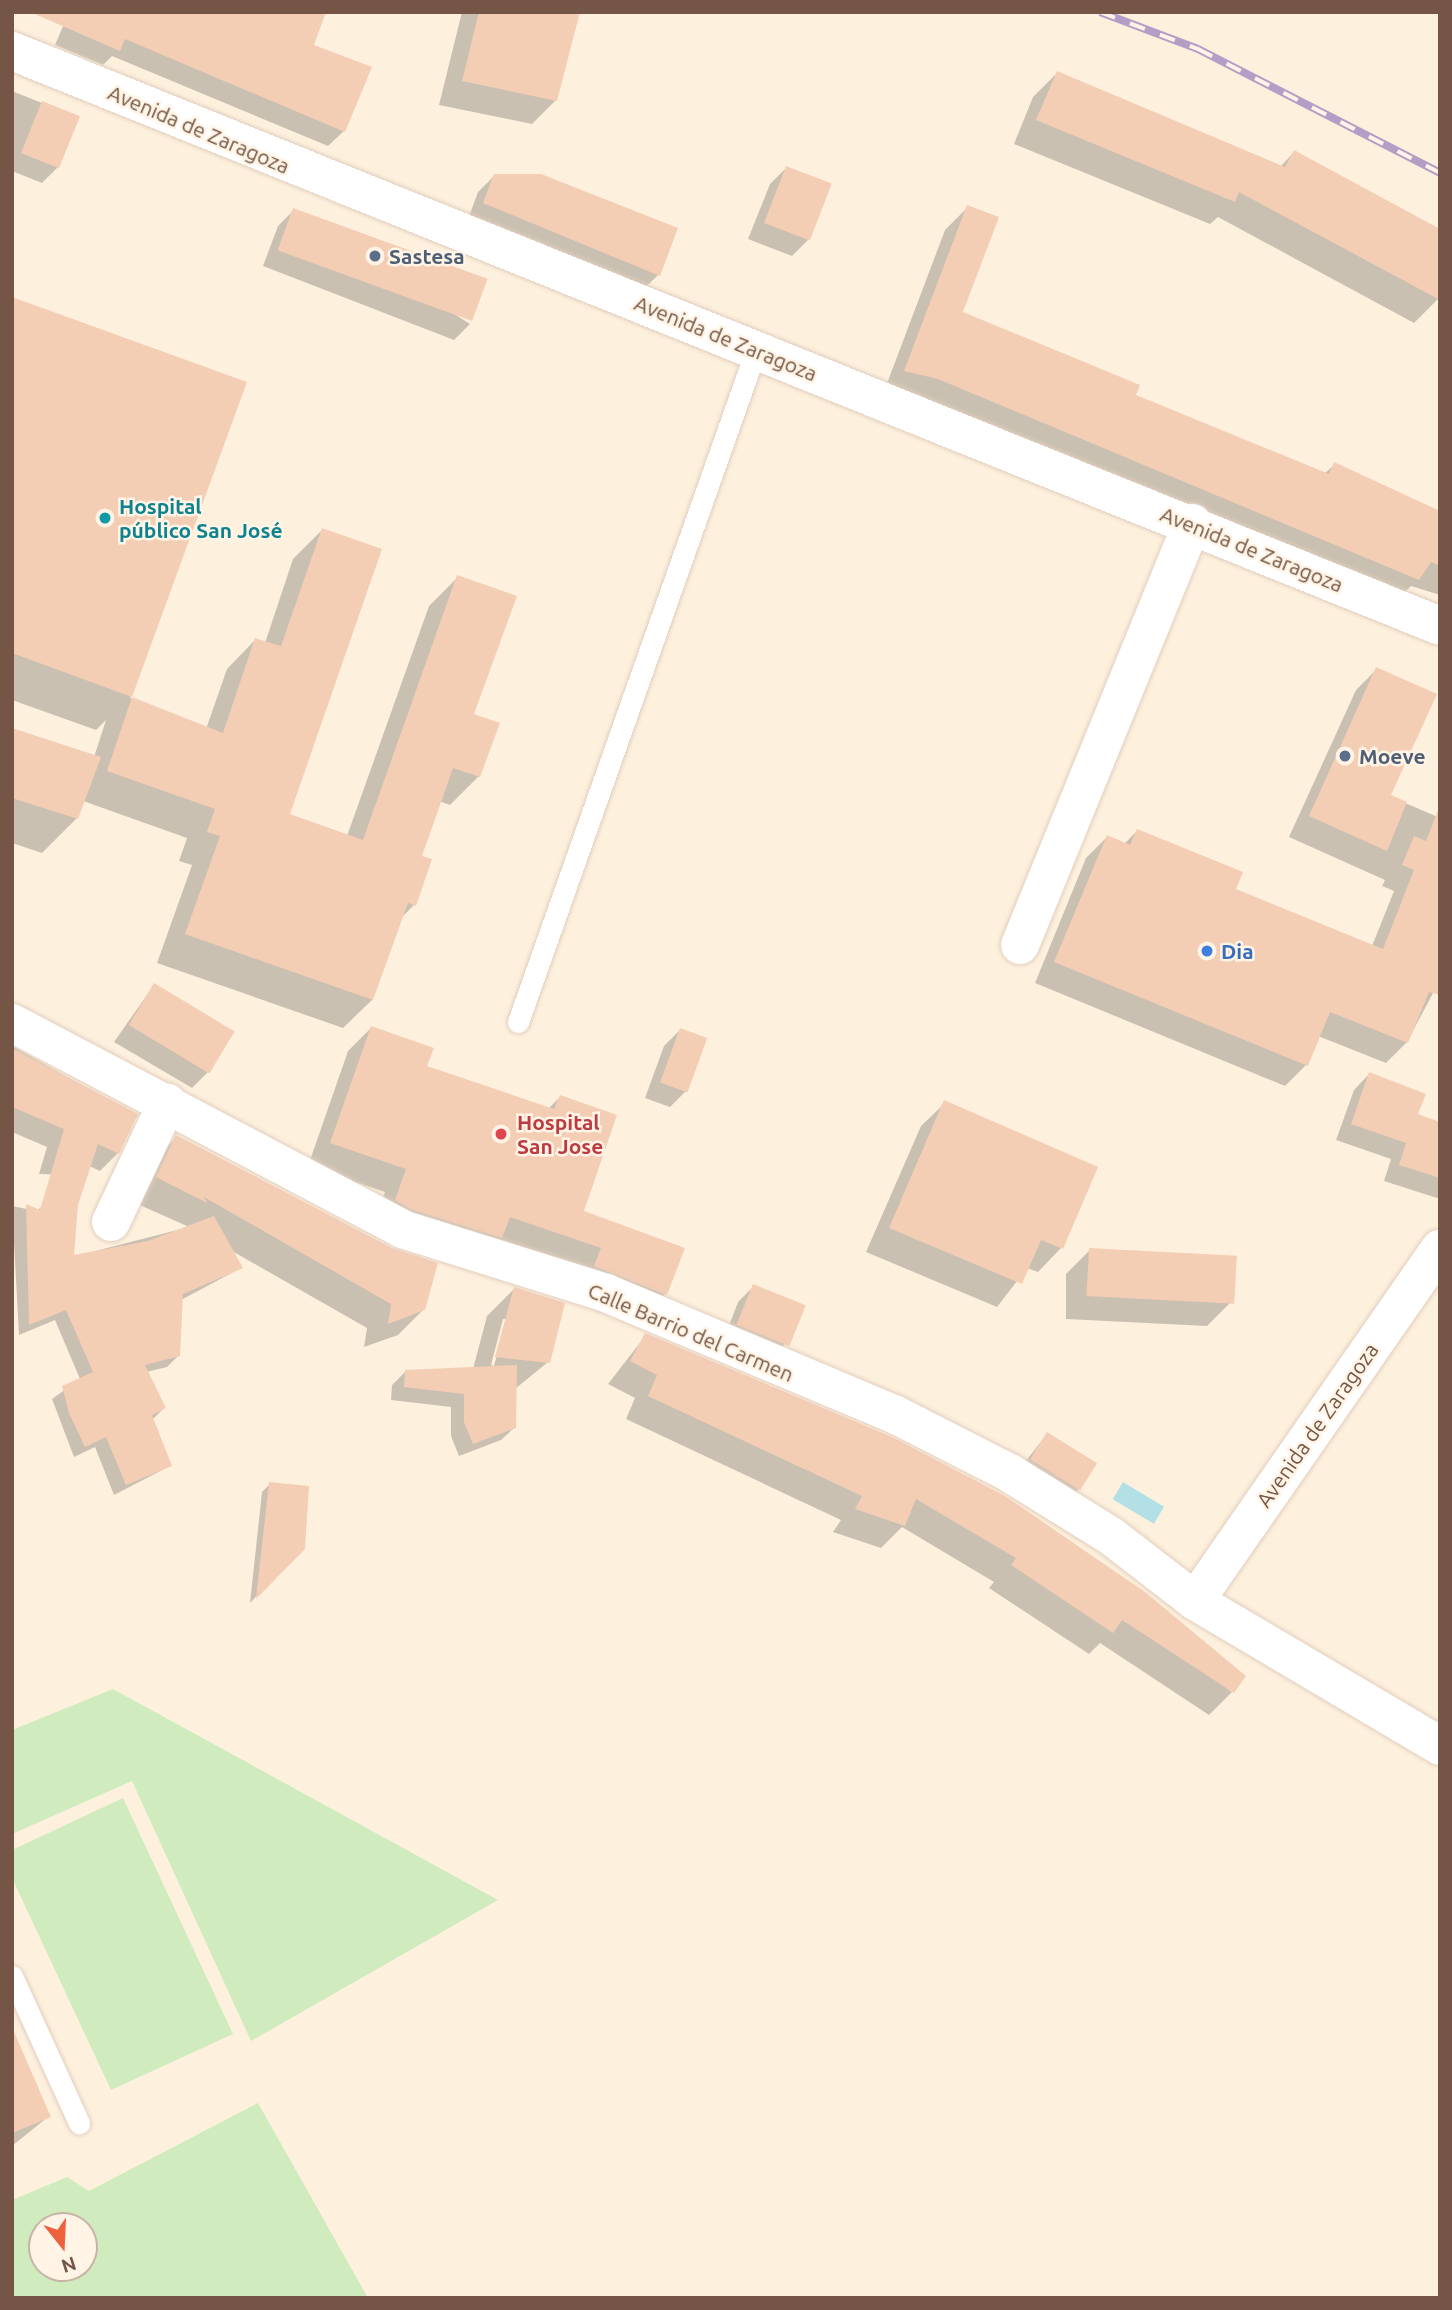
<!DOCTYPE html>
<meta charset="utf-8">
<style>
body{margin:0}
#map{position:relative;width:1452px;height:2310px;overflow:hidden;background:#fdf1de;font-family:Ubuntu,sans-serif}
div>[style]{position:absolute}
.green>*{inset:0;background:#d0ebbd}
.water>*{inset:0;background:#b3e0e7;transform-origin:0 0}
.shadow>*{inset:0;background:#0003}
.building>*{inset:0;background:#f4cdb5;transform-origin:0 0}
.roads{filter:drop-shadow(0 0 2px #e3cebd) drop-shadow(0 0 2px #e3cebd)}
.service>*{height:21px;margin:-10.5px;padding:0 10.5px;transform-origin:10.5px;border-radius:10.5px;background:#fff}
.minor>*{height:38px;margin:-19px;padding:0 19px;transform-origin:19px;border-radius:19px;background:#fff}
.secondary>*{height:38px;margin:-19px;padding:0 19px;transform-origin:19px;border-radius:19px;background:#fff}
.rail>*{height:8px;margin-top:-4px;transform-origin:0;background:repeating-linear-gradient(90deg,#fff4e5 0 16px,#b39ec6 0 32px);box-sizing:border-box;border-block:2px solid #b39ec6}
.dots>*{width:19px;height:19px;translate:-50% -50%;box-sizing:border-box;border:4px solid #fff4e5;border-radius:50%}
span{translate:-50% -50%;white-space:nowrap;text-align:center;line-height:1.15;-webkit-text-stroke:5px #fff4e5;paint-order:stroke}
.street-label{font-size:21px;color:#745546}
.service-label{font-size:21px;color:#4e5e75;font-weight:700}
.left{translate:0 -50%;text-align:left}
.culture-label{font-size:21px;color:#0d838f;font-weight:700}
.shop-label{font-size:21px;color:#366cbe;font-weight:700}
.health-label{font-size:21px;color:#be3a42;font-weight:700}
.frame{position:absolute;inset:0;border:14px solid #745546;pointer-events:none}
.north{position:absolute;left:28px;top:2212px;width:70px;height:70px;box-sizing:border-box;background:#fff4e5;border:2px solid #c7b4a5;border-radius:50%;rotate:162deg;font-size:19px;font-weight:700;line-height:28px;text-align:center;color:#745546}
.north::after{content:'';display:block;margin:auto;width:24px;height:32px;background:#ed613d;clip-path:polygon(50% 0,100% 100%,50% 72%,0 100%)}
</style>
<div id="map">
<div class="green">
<i style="clip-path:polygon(113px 1689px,498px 1900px,251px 2041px,132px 1781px,12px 1834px,12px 1730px)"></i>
<i style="clip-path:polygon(123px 1798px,233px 2034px,111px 2090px,12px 1878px,12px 1850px)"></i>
<i style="clip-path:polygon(evenodd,258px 2103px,368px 2298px,12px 2298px,12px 2200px,67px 2177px,89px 2191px,258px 2103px,42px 2226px,84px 2226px,84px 2268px,42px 2268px,42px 2226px)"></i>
</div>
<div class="water">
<i style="left:1123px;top:1482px;width:48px;height:20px;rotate:31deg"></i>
</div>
<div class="shadow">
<i style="clip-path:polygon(69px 12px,311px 46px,344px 131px,328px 146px,112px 56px,103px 65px,55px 45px)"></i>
<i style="clip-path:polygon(462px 12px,579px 12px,556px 100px,532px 124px,439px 105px)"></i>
<i style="clip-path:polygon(1057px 73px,1280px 167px,1294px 152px,1438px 299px,1414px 323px,1218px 217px,1210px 224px,1014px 144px,1033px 97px)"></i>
<i style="clip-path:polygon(12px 91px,77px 117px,58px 167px,42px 183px,12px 171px)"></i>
<i style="clip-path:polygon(786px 168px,808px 240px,792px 256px,748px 239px,770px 184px)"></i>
<i style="clip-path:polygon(494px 176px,658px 275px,642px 291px,468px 219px,478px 192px)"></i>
<i style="clip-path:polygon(968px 207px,961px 313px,1133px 396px,1324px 474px,1334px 465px,1440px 513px,1440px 595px,1411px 586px,1394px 602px,883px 394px,945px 230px)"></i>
<i style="clip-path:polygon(294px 210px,470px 324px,454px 340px,263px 266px,278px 226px)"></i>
<i style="clip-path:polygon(12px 299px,245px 383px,130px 698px,206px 729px,227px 669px,255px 640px,265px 643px,293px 559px,322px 530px,288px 815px,347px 836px,429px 606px,458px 577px,479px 776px,450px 805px,439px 801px,419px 857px,414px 905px,401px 918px,372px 1000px,343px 1028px,157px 963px,192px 865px,179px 861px,187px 838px,83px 801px,77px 818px,42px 853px,12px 843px,12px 729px,94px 757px,106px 720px,96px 730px,12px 700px)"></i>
<i style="clip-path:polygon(1377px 669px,1389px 796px,1440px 818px,1440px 980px,1407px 1042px,1386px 1063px,1318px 1036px,1306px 1065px,1285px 1086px,1035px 983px,1086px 858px,1107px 837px,1124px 844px,1137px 831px,1233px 890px,1372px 946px,1394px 891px,1382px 886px,1385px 880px,1289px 837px,1356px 690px)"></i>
<i style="clip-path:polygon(154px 985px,208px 1072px,192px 1088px,114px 1042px)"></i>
<i style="clip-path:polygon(371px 1028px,425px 1067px,548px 1109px,560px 1097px,582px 1212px,665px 1294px,642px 1317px,373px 1224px,385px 1192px,308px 1166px,348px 1051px)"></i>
<i style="clip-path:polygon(680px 1030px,686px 1091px,670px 1107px,645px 1098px,664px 1046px)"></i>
<i style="clip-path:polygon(12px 1046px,135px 1115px,118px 1153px,100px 1171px,85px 1164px,74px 1175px,39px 1174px,47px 1147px,12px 1132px)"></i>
<i style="clip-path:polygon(1369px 1074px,1416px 1115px,1440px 1124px,1440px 1199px,1384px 1181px,1391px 1159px,1336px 1140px,1354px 1090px)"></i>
<i style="clip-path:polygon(945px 1103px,1061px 1248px,1038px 1272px,1027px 1268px,997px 1307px,866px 1252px,921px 1126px)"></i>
<i style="clip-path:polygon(177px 1137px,423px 1310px,398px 1335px,364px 1347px,367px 1328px,232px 1251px,241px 1268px,181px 1300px,179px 1355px,167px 1367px,146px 1372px,164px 1408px,152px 1420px,170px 1466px,114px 1495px,95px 1447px,74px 1457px,52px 1399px,80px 1379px,55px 1320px,19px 1335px,12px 1206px,37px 1211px,43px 1205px,72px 1257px,189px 1227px,133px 1202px,152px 1161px)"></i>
<i style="clip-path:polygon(1090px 1250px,1231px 1302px,1207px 1326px,1066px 1319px,1066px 1274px)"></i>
<i style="clip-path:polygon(754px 1286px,785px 1344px,769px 1360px,723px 1341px,738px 1302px)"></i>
<i style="clip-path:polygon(evenodd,514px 1289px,548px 1362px,515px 1389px,515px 1427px,501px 1440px,459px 1456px,451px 1436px,451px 1407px,391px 1400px,392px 1385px,406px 1371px,473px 1369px,487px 1316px,514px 1289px,503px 1319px,507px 1319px,494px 1366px,491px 1365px,503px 1319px)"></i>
<i style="clip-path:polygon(646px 1335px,891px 1439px,1232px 1692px,1209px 1715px,1100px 1643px,1089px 1654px,989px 1588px,994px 1582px,902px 1527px,881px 1548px,833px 1532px,841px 1520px,626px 1419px,635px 1398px,608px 1384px)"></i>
<i style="clip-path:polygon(1047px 1434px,1078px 1490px,1062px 1506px,1014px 1476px)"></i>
<i style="clip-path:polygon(270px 1484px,303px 1548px,250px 1603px,262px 1492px)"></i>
<i style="clip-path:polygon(12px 2031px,48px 2117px,12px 2146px)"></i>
</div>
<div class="building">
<i style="clip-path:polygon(30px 12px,326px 12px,314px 45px,372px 67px,345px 132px,125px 39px,120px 51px)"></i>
<i style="clip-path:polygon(479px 12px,580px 12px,557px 101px,462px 81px)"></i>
<i style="clip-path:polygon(1057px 71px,1285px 167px,1294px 150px,1440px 229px,1440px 300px,1239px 192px,1235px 202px,1036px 120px)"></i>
<i style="left:42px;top:101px;width:41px;height:56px;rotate:22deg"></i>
<i style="left:786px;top:166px;width:49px;height:61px;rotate:21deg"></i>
<i style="clip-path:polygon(494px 174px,541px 174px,678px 228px,660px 276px,483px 203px)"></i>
<i style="clip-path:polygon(967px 205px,999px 217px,963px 312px,1140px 385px,1136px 395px,1329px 474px,1334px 462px,1440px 511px,1440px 566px,1431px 562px,1419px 580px,938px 379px,904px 371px)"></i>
<i style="left:293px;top:208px;width:207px;height:45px;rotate:20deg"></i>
<i style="clip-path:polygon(12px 297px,247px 382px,132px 697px,12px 653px)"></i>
<i style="clip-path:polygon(322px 528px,382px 549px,290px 814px,363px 840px,457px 575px,517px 596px,474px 714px,500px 723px,480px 777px,453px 768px,422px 856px,432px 859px,416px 906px,408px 903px,373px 1000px,185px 934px,220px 836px,207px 832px,215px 809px,107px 771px,132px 697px,223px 733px,255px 638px,281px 646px)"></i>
<i style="clip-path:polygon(1376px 667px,1437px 694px,1391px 795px,1407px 802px,1387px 851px,1309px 816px)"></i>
<i style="clip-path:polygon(12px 728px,101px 757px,78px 819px,12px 798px)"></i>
<i style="clip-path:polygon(1438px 810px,1440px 995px,1429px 992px,1408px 1043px,1330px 1012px,1308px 1066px,1054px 962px,1107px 835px,1130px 845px,1137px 829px,1243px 872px,1236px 889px,1383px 949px,1414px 870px,1402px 865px,1414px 836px,1426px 841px)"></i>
<i style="left:154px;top:983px;width:94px;height:49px;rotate:31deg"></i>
<i style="clip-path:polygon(371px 1026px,434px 1048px,427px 1066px,554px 1109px,560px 1095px,617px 1115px,584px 1211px,685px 1248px,667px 1295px,594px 1266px,601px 1248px,510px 1217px,502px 1238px,410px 1209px,395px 1200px,406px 1169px,330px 1143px)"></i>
<i style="left:680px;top:1028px;width:29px;height:58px;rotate:20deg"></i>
<i style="clip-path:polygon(12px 1048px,138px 1114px,119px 1154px,98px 1144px,78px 1205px,74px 1255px,148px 1241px,214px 1216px,243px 1268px,183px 1294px,180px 1356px,145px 1365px,166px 1408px,152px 1415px,172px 1466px,126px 1485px,106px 1437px,85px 1447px,69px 1413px,62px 1386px,93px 1372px,66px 1310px,29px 1325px,26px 1204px,40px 1210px,64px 1129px,12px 1107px)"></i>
<i style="clip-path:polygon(1369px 1072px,1426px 1094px,1418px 1114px,1440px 1122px,1440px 1178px,1399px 1165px,1406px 1143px,1351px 1124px)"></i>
<i style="clip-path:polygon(944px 1100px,1098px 1167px,1063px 1249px,1041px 1240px,1022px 1284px,889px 1228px)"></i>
<i style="clip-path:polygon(176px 1135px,392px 1248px,438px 1263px,425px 1310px,388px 1324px,391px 1304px,204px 1197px,207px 1203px,156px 1177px)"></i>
<i style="left:1089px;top:1248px;width:148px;height:48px;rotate:3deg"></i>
<i style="left:753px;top:1284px;width:57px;height:44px;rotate:22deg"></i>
<i style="clip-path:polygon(514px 1287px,565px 1303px,550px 1363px,495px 1357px)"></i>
<i style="clip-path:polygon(645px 1333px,892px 1437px,1005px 1496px,1145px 1592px,1246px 1676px,1234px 1693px,1122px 1620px,1113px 1633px,1011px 1565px,1016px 1558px,916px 1499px,905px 1526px,855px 1509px,862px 1496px,648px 1396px,657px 1375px,630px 1361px)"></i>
<i style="clip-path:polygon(517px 1365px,516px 1428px,473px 1444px,464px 1422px,464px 1394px,404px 1387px,405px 1370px)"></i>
<i style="left:1047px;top:1432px;width:59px;height:32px;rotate:32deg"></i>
<i style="clip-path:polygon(269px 1482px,309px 1486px,305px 1549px,256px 1599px)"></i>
<i style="clip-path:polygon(12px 2027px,51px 2117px,12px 2133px)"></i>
</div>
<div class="roads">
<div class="service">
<i style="left:518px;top:1022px;width:713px;rotate:-70.5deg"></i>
<i style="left:12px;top:1976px;width:162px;rotate:65.5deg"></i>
</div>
<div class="minor">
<i style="left:1020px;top:945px;width:456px;rotate:-67.8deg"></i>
<i style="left:12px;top:1023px;width:441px;rotate:27.8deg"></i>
<i style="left:402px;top:1229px;width:214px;rotate:17.4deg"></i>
<i style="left:606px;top:1293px;width:315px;rotate:22.8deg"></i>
<i style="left:896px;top:1415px;width:126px;rotate:27deg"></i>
<i style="left:1008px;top:1472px;width:121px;rotate:31.9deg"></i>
<i style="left:1111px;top:1536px;width:106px;rotate:37.7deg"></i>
<i style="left:1195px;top:1601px;width:285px;rotate:30.6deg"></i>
<i style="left:111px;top:1222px;width:132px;rotate:-64.8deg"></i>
<i style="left:1195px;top:1601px;width:429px;rotate:-55.2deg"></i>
</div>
<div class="secondary">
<i style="left:12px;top:51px;width:1539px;rotate:21.93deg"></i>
</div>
</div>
<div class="rail">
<i style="left:1100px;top:12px;width:105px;rotate:20.7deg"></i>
<i style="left:1198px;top:49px;width:272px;rotate:27.1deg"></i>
</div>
<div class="dots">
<i style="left:375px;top:256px;background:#5c6f8a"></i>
<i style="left:105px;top:518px;background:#0f9aa8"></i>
<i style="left:1345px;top:756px;background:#5c6f8a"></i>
<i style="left:1207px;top:951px;background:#3f7fe0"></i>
<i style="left:501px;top:1134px;background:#e0444e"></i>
</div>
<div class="street-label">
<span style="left:199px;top:129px;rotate:23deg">Avenida de Zaragoza</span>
<span style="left:726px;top:338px;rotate:22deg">Avenida de Zaragoza</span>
<span style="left:1252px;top:549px;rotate:22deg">Avenida de Zaragoza</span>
<span style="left:691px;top:1332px;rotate:23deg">Calle Barrio del Carmen</span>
<span style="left:1317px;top:1425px;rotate:-55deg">Avenida de Zaragoza</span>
</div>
<div class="service-label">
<span class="left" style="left:389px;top:256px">Sastesa</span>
<span class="left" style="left:1359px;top:756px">Moeve</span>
</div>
<div class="culture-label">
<span class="left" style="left:119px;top:518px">Hospital<br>público San José</span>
</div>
<div class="shop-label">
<span class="left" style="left:1221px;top:951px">Dia</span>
</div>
<div class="health-label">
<span class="left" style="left:517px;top:1134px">Hospital<br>San Jose</span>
</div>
<div class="frame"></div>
<div class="north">N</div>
</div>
